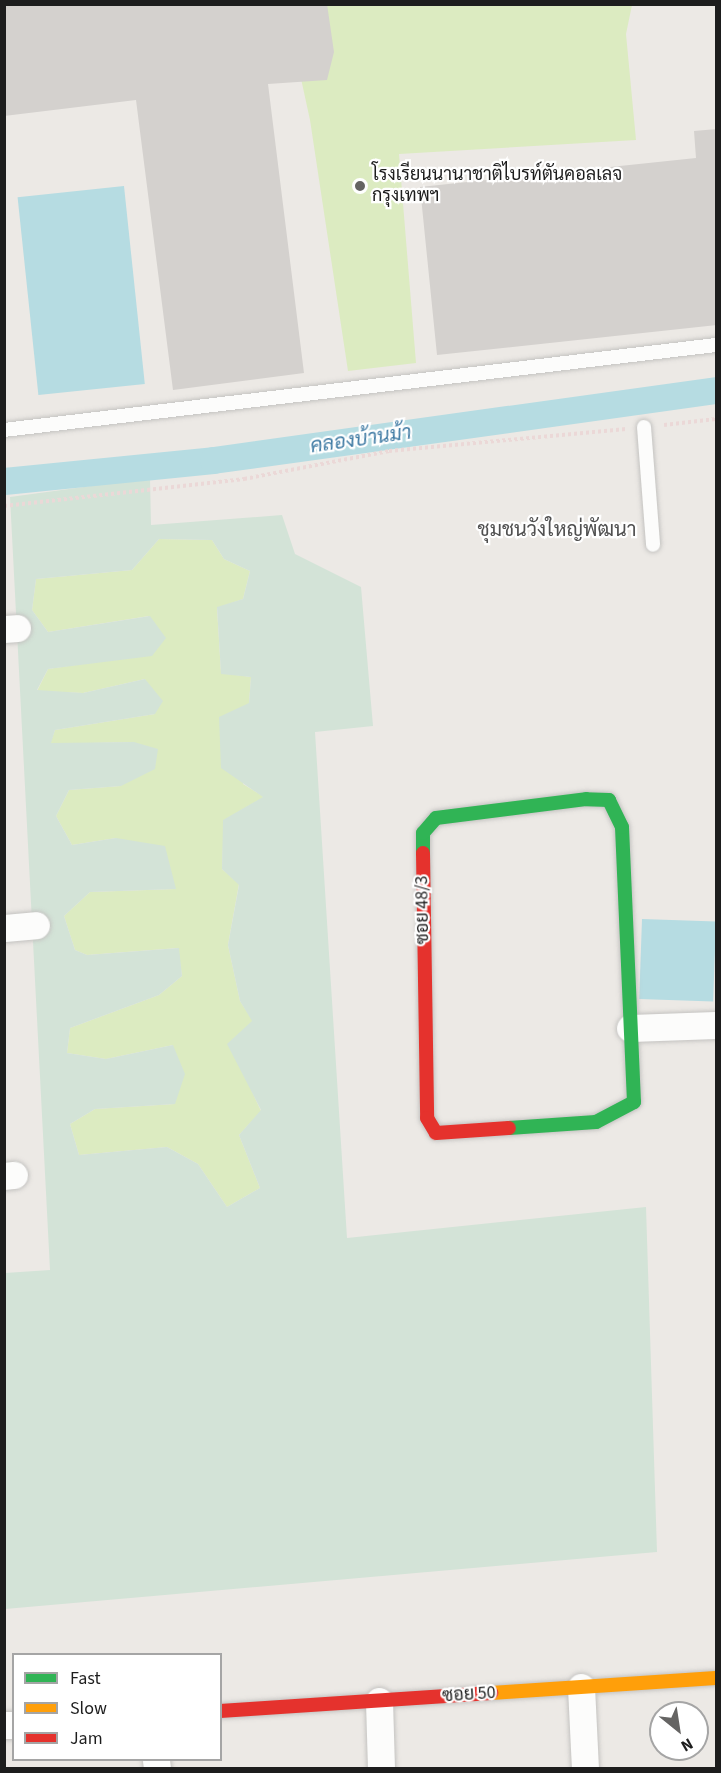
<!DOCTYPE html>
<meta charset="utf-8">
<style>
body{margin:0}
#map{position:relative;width:721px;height:1773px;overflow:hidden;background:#ece9e5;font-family:"Source Sans 3",Sarabun,sans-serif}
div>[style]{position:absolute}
.grass>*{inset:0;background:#dcebc1}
.wetland>*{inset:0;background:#d3e3d7}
.water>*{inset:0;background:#b6dce2;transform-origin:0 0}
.canal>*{height:27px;margin:-13.5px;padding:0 13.5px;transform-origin:13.5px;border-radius:13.5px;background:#b6dce2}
.building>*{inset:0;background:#d4d1ce}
.path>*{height:4px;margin-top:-2px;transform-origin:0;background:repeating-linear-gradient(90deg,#ebd8d7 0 3px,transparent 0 6px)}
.roads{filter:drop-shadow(0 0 2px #c4c3c1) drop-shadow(0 0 2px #c4c3c1)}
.lane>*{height:14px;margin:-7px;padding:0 7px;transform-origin:7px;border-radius:7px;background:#fcfcfb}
.street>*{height:27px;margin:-13.5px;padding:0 13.5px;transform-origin:13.5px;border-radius:13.5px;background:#fcfcfb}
.fast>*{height:14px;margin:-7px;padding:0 7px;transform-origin:7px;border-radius:7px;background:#30b455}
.slow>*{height:14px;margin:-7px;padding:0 7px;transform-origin:7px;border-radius:7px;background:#ff9f0a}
.jam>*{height:14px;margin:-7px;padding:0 7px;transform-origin:7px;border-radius:7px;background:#e5322d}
.dots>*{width:16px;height:16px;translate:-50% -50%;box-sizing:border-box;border:3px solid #fff;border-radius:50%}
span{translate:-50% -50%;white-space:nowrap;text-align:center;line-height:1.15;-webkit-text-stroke:4.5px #fff;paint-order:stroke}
.poi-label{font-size:18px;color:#1d1d1d}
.left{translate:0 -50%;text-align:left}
.street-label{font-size:18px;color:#1d1d1d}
.water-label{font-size:20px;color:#3e7aa3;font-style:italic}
.neighbourhood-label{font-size:20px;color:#505050}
.frame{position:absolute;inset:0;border:6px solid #1d1d1d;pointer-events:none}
.legend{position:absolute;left:12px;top:1653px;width:210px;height:108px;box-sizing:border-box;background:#fff;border:2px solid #a5a5a5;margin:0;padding:8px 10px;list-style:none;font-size:18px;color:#1d1d1d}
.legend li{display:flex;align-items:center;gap:12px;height:30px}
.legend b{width:30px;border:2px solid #a5a5a5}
.north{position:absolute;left:649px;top:1701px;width:60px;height:60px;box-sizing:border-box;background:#fff;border:2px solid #a5a5a5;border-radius:50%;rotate:150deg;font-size:16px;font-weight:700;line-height:24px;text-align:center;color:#1d1d1d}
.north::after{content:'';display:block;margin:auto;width:21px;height:27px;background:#656463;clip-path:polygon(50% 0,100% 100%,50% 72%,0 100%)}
</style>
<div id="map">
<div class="grass">
<i style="clip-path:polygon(285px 5px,632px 5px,626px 34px,636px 140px,399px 154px,416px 363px,348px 371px,310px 120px)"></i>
<i style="clip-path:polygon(159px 539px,212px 540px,224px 559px,250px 571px,243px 599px,217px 608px,221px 673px,251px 677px,243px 784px,264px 797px,224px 820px,222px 869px,239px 884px,228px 945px,240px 1001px,253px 1021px,248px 1083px,261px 1111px,239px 1135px,260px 1188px,227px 1207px,198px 1164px,167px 1147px,79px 1155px,70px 1124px,95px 1109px,175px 1104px,173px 1045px,106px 1059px,67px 1053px,70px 1028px,159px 995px,182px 976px,178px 948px,87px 955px,75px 950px,64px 916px,90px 892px,176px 889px,116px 838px,72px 845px,56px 816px,69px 790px,121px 786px,134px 742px,50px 744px,55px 730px,155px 714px,145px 679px,83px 693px,37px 691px,48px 669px,96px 662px,149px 616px,48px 632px,32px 610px,36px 579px,132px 570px)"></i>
</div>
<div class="wetland">
<i style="clip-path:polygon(evenodd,150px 478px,151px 525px,282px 515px,295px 554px,361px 587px,373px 726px,315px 732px,347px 1238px,646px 1207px,657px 1552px,5px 1609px,5px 1273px,50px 1270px,10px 497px,150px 478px,159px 539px,212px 540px,224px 559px,250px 571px,243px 599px,217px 607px,221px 674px,251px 677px,249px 703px,219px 717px,221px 768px,263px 797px,223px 820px,222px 869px,239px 885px,228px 945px,240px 1001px,252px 1021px,227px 1044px,261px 1110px,239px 1135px,260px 1188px,227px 1207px,198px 1164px,167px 1147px,79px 1155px,70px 1124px,95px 1109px,175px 1104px,185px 1074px,173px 1045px,106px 1059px,67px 1053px,70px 1028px,159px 995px,182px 976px,179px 948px,87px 955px,75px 950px,64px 916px,90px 892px,176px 889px,165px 846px,116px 838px,72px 845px,56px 816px,69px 790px,121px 786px,155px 769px,158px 749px,134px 742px,51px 743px,55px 730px,155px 714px,163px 701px,145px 679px,83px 693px,37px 690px,48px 669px,152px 656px,166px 638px,150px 616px,48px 632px,32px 610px,36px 579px,132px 570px,159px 539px)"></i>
</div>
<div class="water">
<i style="left:124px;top:186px;width:199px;height:107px;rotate:84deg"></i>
<i style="left:642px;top:919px;width:74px;height:80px;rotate:2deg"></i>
</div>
<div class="canal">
<i style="left:4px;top:481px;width:210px;rotate:-5.7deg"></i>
<i style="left:213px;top:460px;width:508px;rotate:-7.92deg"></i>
</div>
<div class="building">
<i style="clip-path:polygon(4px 4px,327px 4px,334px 52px,327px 80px,268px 84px,304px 373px,173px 390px,136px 100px,4px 116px)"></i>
<i style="clip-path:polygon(717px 129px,717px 325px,437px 355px,420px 187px,696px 158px,694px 131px)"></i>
</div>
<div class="path">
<i style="left:664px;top:425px;width:52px;rotate:-6.6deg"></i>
<i style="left:4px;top:506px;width:242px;rotate:-6.4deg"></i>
<i style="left:244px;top:479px;width:148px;rotate:-10.9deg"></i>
<i style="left:389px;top:451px;width:238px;rotate:-5.3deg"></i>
</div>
<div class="roads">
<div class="lane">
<i style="left:644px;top:427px;width:118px;rotate:85.6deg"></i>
<i style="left:4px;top:430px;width:717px;rotate:-6.81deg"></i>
</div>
<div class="street">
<i style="left:4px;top:629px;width:13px;rotate:-4deg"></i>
<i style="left:4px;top:928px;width:32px;rotate:-5deg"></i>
<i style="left:630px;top:1028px;width:86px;rotate:-2deg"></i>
<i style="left:4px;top:1176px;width:10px;rotate:-6deg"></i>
<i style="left:581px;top:1687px;width:81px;rotate:87.2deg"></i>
<i style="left:379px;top:1701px;width:67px;rotate:88.3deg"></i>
<i style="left:4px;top:1725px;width:10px"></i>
<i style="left:156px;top:1760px;width:8px;rotate:83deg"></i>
</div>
<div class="fast">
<i style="left:423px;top:853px;width:20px;rotate:-90deg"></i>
<i style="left:423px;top:833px;width:20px;rotate:-49deg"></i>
<i style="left:436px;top:818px;width:151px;rotate:-7.2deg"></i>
<i style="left:509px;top:1128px;width:87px;rotate:-3.9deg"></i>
<i style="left:596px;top:1122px;width:43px;rotate:-27.8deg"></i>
<i style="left:634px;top:1102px;width:275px;rotate:-92.5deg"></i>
<i style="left:622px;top:827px;width:30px;rotate:-116deg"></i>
<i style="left:609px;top:800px;width:23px;rotate:-178deg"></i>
</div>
<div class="slow">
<i style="left:491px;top:1693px;width:225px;rotate:-3.8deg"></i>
</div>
<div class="jam">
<i style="left:423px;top:853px;width:265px;rotate:89.1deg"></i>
<i style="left:427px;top:1118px;width:17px;rotate:59deg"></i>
<i style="left:436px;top:1133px;width:73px;rotate:-3.9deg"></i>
<i style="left:220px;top:1711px;width:272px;rotate:-3.8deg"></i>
</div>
</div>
<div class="dots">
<i style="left:360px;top:186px;background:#656463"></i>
</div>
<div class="poi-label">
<span class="left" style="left:372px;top:186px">โรงเรียนนานาชาติไบรท์ตันคอลเลจ<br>กรุงเทพฯ</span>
</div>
<div class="street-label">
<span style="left:423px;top:910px;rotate:-91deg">ซอย 48/3</span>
<span style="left:469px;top:1695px;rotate:-4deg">ซอย 50</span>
</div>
<div class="water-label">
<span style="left:361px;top:440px;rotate:-8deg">คลองบ้านม้า</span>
</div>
<div class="neighbourhood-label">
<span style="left:557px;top:530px">ชุมชนวังใหญ่พัฒนา</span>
</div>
<div class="frame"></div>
<ul class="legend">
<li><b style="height:8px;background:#30b455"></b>Fast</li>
<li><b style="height:8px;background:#ff9f0a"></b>Slow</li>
<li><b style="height:8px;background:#e5322d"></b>Jam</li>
</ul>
<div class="north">N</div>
</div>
